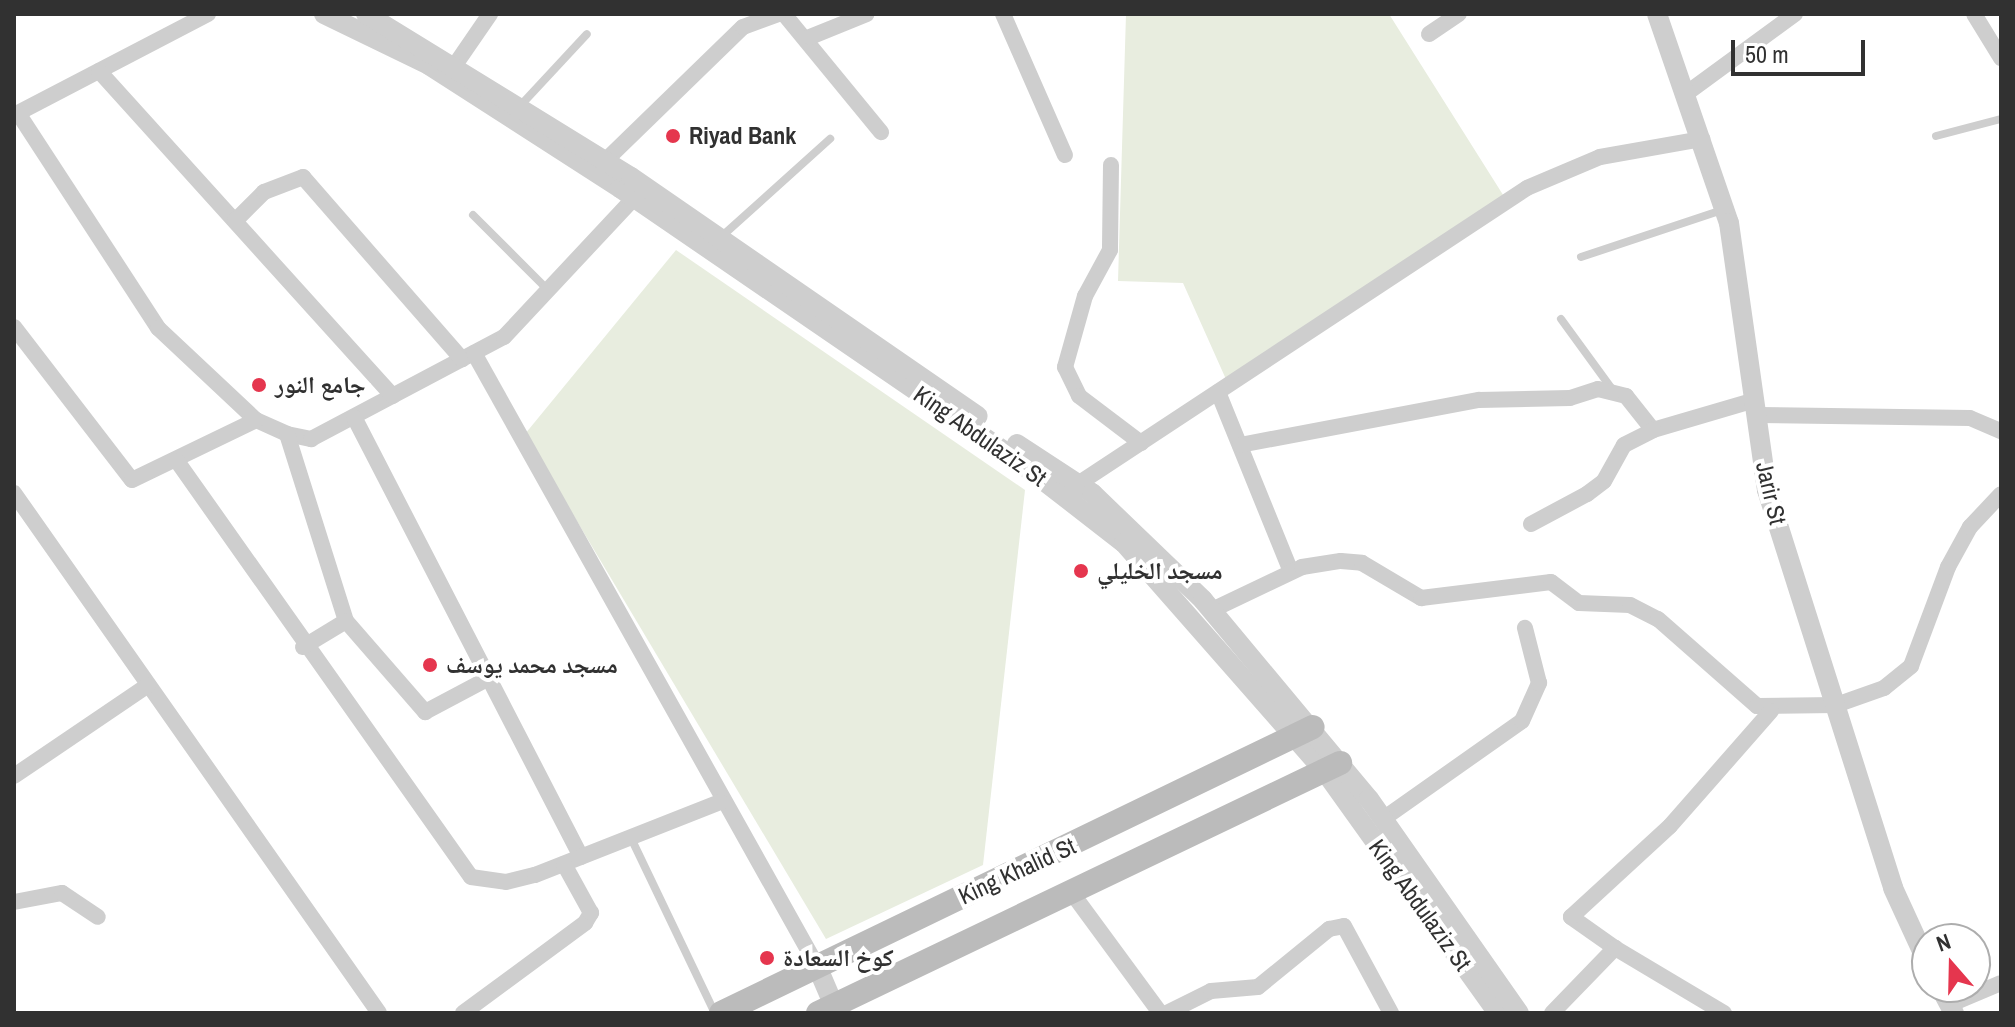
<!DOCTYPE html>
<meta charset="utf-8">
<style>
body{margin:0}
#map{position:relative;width:2015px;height:1027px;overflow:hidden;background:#fff;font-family:"Archivo Narrow","Noto Naskh Arabic",sans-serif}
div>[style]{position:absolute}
.green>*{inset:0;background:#e8eddf}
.service>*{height:8px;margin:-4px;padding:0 4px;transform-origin:4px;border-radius:4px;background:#cecece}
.minor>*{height:16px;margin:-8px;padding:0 8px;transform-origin:8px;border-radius:8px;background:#cecece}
.tertiary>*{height:20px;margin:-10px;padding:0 10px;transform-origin:10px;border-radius:10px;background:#cecece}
.secondary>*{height:24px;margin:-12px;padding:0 12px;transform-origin:12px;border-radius:12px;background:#bbb}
.dots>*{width:22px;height:22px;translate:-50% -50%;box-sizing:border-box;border:4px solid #fff;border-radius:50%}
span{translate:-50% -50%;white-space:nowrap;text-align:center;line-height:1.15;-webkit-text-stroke:8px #fff;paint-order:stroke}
.poi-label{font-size:24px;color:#313131;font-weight:700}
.left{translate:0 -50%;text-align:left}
.street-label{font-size:24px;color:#313131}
.frame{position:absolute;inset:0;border:16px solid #313131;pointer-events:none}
.north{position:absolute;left:1911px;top:923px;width:80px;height:80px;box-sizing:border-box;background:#fff;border:2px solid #adadad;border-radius:50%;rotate:340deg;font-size:22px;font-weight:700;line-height:32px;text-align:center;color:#313131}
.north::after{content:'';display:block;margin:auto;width:28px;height:36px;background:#e5364e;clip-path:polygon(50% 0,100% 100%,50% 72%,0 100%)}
.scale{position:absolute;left:1731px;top:40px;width:134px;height:36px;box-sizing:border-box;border:4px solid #313131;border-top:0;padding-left:10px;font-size:24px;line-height:28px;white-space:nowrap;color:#313131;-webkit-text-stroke:6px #fff;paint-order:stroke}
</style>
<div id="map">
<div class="green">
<i style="clip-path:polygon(1126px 14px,1389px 14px,1505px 198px,1229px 386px,1183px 283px,1118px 281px)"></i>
<i style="clip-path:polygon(676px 250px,1025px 490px,983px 865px,826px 939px,525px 434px)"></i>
</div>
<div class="service">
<i style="left:520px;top:106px;width:98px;rotate:-47.1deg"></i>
<i style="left:1936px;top:136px;width:67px;rotate:-14.7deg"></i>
<i style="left:473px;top:215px;width:105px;rotate:45deg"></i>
<i style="left:721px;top:237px;width:147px;rotate:-42deg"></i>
<i style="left:1581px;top:257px;width:152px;rotate:-18.4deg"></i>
<i style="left:1561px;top:319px;width:87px;rotate:53.9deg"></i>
<i style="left:631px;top:838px;width:194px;rotate:64.4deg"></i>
</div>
<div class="minor">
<i style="left:208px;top:14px;width:214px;rotate:152.5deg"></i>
<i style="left:18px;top:113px;width:257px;rotate:56.9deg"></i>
<i style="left:158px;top:328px;width:134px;rotate:43.2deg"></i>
<i style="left:256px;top:420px;width:34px;rotate:24deg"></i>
<i style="left:287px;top:434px;width:25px;rotate:12deg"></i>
<i style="left:311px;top:439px;width:218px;rotate:-27.9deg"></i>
<i style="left:504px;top:337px;width:190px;rotate:-46.9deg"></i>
<i style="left:784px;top:14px;width:153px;rotate:50.6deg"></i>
<i style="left:1003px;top:14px;width:154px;rotate:66.3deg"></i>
<i style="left:1974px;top:14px;width:52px;rotate:58.5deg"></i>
<i style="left:1429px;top:34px;width:36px;rotate:-34deg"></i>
<i style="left:810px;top:37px;width:61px;rotate:-22deg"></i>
<i style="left:455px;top:65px;width:62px;rotate:-55.5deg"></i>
<i style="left:99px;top:71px;width:438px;rotate:47.9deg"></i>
<i style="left:1687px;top:93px;width:134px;rotate:-36.2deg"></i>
<i style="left:605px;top:161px;width:192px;rotate:-44.2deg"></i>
<i style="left:743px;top:27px;width:37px;rotate:-20deg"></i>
<i style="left:1111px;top:165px;width:85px;rotate:90.7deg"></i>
<i style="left:1110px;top:250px;width:52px;rotate:118.5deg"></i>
<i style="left:1085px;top:296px;width:74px;rotate:105.7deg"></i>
<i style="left:1065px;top:367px;width:32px;rotate:64deg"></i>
<i style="left:1079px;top:396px;width:78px;rotate:37.2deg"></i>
<i style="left:235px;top:221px;width:41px;rotate:-45deg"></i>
<i style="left:264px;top:192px;width:42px;rotate:-21deg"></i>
<i style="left:303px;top:177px;width:242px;rotate:48.9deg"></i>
<i style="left:14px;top:327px;width:193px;rotate:52.4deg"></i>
<i style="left:132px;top:480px;width:138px;rotate:-25.8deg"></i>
<i style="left:474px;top:353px;width:702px;rotate:60.77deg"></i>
<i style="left:1218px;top:392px;width:194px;rotate:67.9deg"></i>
<i style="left:1758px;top:415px;width:212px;rotate:0.8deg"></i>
<i style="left:1970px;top:418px;width:34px;rotate:23deg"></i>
<i style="left:354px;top:417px;width:495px;rotate:62.7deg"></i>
<i style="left:287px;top:434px;width:196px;rotate:72.5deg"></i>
<i style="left:346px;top:621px;width:121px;rotate:49deg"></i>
<i style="left:425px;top:712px;width:72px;rotate:-28deg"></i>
<i style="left:1240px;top:445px;width:243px;rotate:-10.7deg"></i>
<i style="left:1479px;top:400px;width:91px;rotate:-1.3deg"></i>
<i style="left:1570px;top:398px;width:29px;rotate:-18deg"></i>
<i style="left:1598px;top:389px;width:29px;rotate:14deg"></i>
<i style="left:1626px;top:396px;width:43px;rotate:51.5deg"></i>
<i style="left:1653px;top:430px;width:106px;rotate:-16.4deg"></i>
<i style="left:177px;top:461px;width:509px;rotate:54.75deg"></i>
<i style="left:471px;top:877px;width:35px;rotate:8deg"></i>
<i style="left:506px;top:882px;width:30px;rotate:-14deg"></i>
<i style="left:535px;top:875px;width:199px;rotate:-21.5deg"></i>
<i style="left:1078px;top:484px;width:538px;rotate:-33.39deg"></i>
<i style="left:1527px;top:188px;width:79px;rotate:-23deg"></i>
<i style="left:1600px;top:157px;width:104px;rotate:-10deg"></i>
<i style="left:14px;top:493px;width:635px;rotate:54.93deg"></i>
<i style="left:1531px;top:524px;width:64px;rotate:-28.2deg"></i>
<i style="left:1587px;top:494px;width:21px;rotate:-37deg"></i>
<i style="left:1604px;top:481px;width:41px;rotate:-60.9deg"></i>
<i style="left:1624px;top:445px;width:33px;rotate:-27deg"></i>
<i style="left:1212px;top:610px;width:100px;rotate:-25.5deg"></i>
<i style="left:1302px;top:567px;width:39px;rotate:-9deg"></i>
<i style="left:1341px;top:561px;width:21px;rotate:5deg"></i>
<i style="left:1362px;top:563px;width:69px;rotate:30.7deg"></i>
<i style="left:1421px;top:598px;width:131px;rotate:-7deg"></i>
<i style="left:1551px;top:582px;width:35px;rotate:37deg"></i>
<i style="left:1579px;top:603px;width:51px;rotate:2.2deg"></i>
<i style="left:1630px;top:605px;width:31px;rotate:27deg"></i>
<i style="left:1658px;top:619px;width:132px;rotate:41.3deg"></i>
<i style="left:1757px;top:706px;width:79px;rotate:-0.7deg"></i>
<i style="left:1836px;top:705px;width:51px;rotate:-19.5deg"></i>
<i style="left:1884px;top:688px;width:35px;rotate:-39deg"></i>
<i style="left:1911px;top:666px;width:106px;rotate:-69.5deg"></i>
<i style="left:1948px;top:567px;width:46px;rotate:-61.2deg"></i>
<i style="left:1970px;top:527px;width:45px;rotate:-46.8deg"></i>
<i style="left:303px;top:647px;width:50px;rotate:-31.2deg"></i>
<i style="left:14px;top:776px;width:161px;rotate:-34.1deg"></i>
<i style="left:1383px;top:819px;width:170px;rotate:-35.2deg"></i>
<i style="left:1522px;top:721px;width:42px;rotate:-65.9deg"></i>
<i style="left:1539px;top:683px;width:57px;rotate:-104.3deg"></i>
<i style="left:1072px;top:893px;width:149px;rotate:53.7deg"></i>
<i style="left:14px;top:902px;width:49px;rotate:-10.6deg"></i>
<i style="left:62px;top:893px;width:43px;rotate:33.7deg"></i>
<i style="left:1615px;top:948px;width:54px;rotate:-144.8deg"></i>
<i style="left:1571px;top:917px;width:134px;rotate:-42.6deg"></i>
<i style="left:1670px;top:826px;width:153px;rotate:-48.7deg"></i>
<i style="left:1949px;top:1005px;width:56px;rotate:-22.9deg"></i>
<i style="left:463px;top:1013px;width:152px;rotate:-36.4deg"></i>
<i style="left:585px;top:923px;width:12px;rotate:-59deg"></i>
<i style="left:591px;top:913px;width:56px;rotate:-118.9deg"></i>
<i style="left:1167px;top:1013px;width:49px;rotate:-26.6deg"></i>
<i style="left:1211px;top:991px;width:47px;rotate:-4.9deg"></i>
<i style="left:1258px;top:987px;width:92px;rotate:-39.2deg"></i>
<i style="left:1329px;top:929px;width:15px;rotate:-11deg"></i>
<i style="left:1344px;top:926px;width:99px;rotate:61.6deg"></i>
<i style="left:1552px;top:1013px;width:91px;rotate:-45.9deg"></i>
<i style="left:1615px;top:948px;width:127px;rotate:30.8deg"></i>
</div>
<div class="tertiary">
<i style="left:324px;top:14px;width:117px;rotate:25.9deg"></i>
<i style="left:429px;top:65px;width:227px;rotate:32.8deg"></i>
<i style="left:620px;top:188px;width:481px;rotate:34.4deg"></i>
<i style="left:1017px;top:460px;width:135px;rotate:37.8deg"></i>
<i style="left:1124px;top:543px;width:306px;rotate:48.7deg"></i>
<i style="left:1326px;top:773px;width:295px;rotate:54.4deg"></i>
<i style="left:366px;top:14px;width:311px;rotate:31.6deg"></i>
<i style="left:631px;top:177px;width:421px;rotate:34.6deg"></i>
<i style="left:1657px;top:14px;width:221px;rotate:71deg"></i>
<i style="left:1729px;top:223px;width:270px;rotate:81.9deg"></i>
<i style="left:1767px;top:490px;width:417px;rotate:72.4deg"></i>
<i style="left:1893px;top:888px;width:81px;rotate:65.3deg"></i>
<i style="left:1017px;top:444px;width:90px;rotate:33.2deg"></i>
<i style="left:1092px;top:493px;width:154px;rotate:43.9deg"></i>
<i style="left:1203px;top:600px;width:259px;rotate:50.2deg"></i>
<i style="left:1369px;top:799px;width:261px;rotate:55deg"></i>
<i style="left:817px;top:966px;width:51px;rotate:66.9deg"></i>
<i style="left:1940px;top:987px;width:30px;rotate:62deg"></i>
</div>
<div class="secondary">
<i style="left:721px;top:1013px;width:657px;rotate:-25.79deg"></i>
<i style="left:818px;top:1013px;width:579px;rotate:-25.59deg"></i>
</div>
<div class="dots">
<i style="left:673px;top:136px;background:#e5364e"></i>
<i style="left:259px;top:385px;background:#e5364e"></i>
<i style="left:1081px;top:571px;background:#e5364e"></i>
<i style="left:430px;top:665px;background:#e5364e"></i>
<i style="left:767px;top:958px;background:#e5364e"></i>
</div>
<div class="poi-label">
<span class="left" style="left:689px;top:136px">Riyad Bank</span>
<span class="left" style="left:275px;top:385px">جامع النور</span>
<span class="left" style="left:1097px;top:571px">مسجد الخليلي</span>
<span class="left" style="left:446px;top:665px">مسجد محمد يوسف</span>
<span class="left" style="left:783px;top:958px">كوخ السعادة</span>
</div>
<div class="street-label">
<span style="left:980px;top:436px;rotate:35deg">King Abdulaziz St</span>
<span style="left:1771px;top:493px;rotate:77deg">Jarir St</span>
<span style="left:1017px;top:871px;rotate:-25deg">King Khalid St</span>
<span style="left:1420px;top:905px;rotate:54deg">King Abdulaziz St</span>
</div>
<div class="frame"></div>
<div class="north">N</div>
<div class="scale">50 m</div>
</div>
